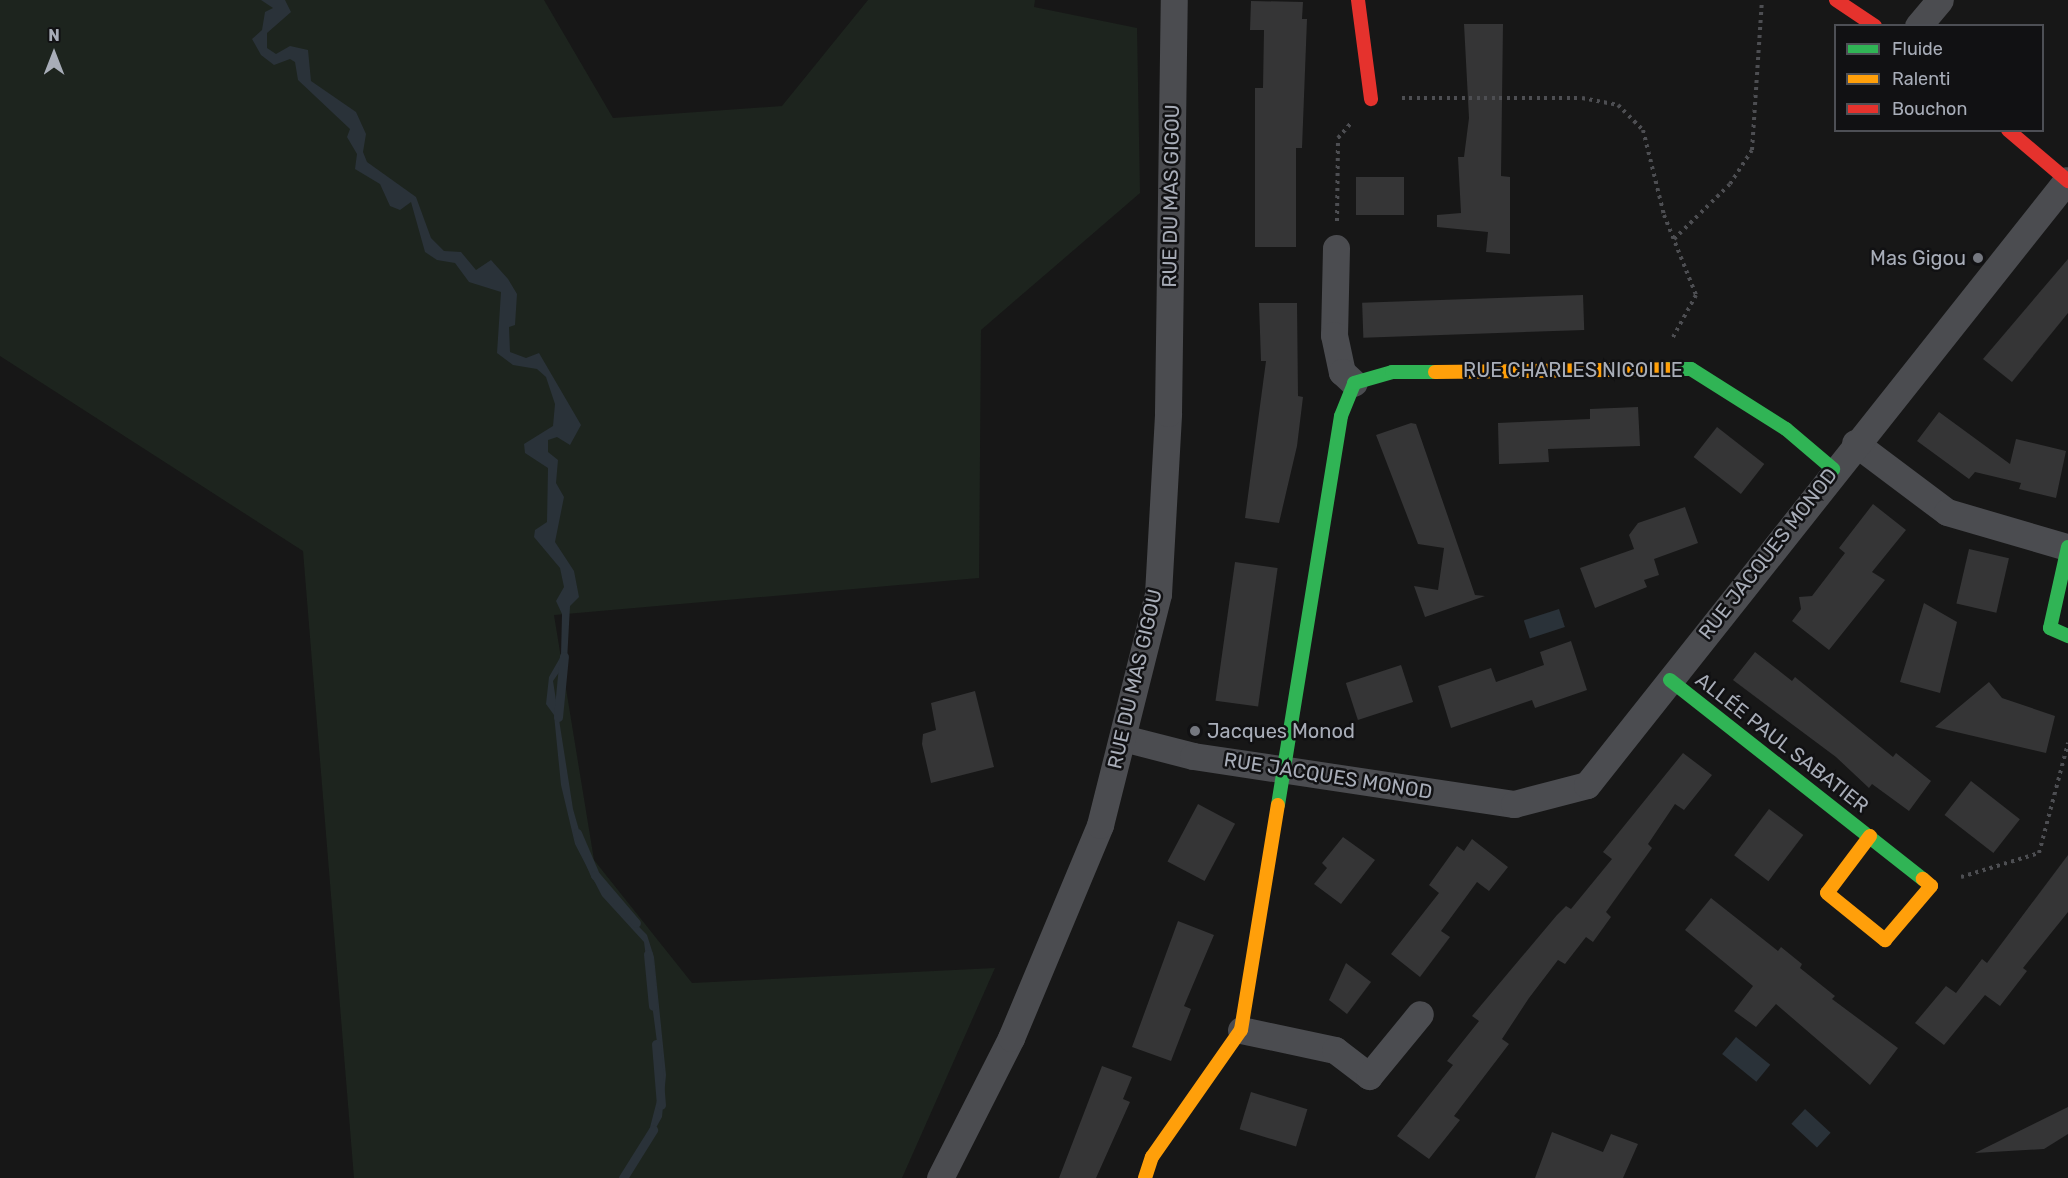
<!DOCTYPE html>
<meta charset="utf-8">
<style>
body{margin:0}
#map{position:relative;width:2068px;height:1178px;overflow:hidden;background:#171717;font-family:Rubik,sans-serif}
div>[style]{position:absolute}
.green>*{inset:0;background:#1d241e}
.water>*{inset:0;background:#2a3239;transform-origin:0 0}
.stream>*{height:9px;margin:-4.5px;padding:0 4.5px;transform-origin:4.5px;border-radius:4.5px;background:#2a3239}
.building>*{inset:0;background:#353536;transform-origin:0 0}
.path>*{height:4px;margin-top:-2px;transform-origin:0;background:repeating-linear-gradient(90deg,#4d4e52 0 3px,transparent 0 7.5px)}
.street>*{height:27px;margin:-13.5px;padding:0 13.5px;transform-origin:13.5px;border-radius:13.5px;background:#4b4c50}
.fast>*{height:14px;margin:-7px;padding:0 7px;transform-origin:7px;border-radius:7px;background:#30b455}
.slow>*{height:14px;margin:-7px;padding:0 7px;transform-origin:7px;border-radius:7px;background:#ff9f0a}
.jam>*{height:14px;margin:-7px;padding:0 7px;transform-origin:7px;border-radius:7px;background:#e5322d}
.dots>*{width:16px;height:16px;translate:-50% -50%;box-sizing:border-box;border:3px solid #111113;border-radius:50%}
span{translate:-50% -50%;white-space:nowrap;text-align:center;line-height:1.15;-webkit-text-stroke:5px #111113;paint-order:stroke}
.street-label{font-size:20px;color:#a8adb8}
.poi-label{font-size:20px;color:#a8adb8}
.right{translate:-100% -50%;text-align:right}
.left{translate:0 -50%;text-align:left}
.legend{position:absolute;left:1834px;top:24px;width:210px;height:108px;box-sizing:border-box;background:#111113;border:2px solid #4d4f55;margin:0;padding:8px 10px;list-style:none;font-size:18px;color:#a8adb8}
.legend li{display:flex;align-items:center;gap:12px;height:30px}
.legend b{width:30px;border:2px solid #4d4f55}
.north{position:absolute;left:24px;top:24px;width:60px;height:60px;-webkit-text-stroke:4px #111113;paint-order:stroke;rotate:0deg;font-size:16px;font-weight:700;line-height:24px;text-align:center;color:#a8adb8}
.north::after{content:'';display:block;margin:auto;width:21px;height:27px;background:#a8adb8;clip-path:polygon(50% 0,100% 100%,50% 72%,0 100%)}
</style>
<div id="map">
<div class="green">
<i style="clip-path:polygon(0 0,544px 0,613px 118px,782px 106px,868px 0,1035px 0,1034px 7px,1137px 28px,1140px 193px,981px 330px,979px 578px,554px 615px,594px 860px,692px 983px,995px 968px,902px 1178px,354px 1178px,303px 551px,0 356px)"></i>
</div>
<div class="water">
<i style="clip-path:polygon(261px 0,285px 0,291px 12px,267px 33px,267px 48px,276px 54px,290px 46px,308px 50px,311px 81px,356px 112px,366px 134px,363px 152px,367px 162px,416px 197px,431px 238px,444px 251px,461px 252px,476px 270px,491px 260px,508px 279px,517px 294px,515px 325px,509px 327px,510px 352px,526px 358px,539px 353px,581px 425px,570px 445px,557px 437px,548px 440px,548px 452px,558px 460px,556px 483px,564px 497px,555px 542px,574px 571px,579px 597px,570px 606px,567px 661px,553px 681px,573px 809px,589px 865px,608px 895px,647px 935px,654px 957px,666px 1075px,662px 1117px,628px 1178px,622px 1178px,647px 1139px,662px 1081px,644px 942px,602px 896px,575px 844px,561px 785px,554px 715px,546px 704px,549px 677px,561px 656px,562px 614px,556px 601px,564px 587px,560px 568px,534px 537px,535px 530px,547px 522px,548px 468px,525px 453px,524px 444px,553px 426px,555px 404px,546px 377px,537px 369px,513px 365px,497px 353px,501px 292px,469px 282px,455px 263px,437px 260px,425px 252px,411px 202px,400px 210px,390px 206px,380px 184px,355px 169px,357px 154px,347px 137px,350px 129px,298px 80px,295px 62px,290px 59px,274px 65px,261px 55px,252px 39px,262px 30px,265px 12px,273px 8px)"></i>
<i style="left:1559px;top:609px;width:19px;height:37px;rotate:72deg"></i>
<i style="left:1736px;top:1037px;width:44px;height:22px;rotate:39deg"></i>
<i style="left:1805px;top:1109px;width:35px;height:20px;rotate:43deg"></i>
</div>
<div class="stream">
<i style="left:558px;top:717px;width:61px;rotate:-84.4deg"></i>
<i style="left:577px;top:833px;width:46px;rotate:66.8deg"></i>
<i style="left:595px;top:875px;width:63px;rotate:49.5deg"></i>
<i style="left:648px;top:954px;width:52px;rotate:84.5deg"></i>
<i style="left:656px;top:1044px;width:61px;rotate:85.3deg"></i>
<i style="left:623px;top:1178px;width:57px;rotate:-58deg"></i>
</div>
<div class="building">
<i style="clip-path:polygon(1251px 1px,1303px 2px,1302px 19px,1307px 19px,1302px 148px,1296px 148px,1296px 247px,1255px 247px,1255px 88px,1263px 88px,1264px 30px,1250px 30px)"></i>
<i style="clip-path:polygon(1464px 24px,1503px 24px,1501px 176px,1510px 177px,1510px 254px,1486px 252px,1488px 232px,1437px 227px,1437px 215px,1461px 213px,1458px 157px,1464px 157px,1469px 118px)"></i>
<i style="left:1404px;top:177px;width:38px;height:48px;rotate:90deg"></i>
<i style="clip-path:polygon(2068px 259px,2068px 313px,2012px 382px,1983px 359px)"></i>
<i style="left:1583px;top:295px;width:35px;height:221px;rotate:88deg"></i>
<i style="clip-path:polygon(1259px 303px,1297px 303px,1298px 396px,1303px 397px,1297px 446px,1279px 523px,1245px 518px,1266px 361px,1261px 361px)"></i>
<i style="clip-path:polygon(1638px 407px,1640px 446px,1548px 449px,1549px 462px,1499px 464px,1498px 423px,1590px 419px,1590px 409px)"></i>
<i style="clip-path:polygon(1939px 412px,2010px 464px,2016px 439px,2066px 451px,2056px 498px,2019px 489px,2021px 483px,1975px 472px,1969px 479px,1917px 441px)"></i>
<i style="clip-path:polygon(1411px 423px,1416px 424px,1475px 595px,1485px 596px,1425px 617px,1414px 586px,1438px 590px,1444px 548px,1418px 544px,1376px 435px)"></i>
<i style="left:1717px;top:427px;width:60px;height:38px;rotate:38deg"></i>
<i style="clip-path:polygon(1873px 504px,1906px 530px,1872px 572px,1885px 580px,1829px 650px,1792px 621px,1801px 609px,1799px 597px,1812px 596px,1845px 553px,1839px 548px)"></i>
<i style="clip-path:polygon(1685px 507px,1698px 543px,1654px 559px,1659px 575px,1644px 580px,1647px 587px,1595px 608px,1580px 568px,1634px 549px,1629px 535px,1638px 523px)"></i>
<i style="left:1969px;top:549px;width:41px;height:56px;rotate:13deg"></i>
<i style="left:1235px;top:562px;width:43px;height:140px;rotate:8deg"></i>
<i style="clip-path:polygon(1924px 603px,1957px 622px,1940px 693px,1900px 682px)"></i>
<i style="clip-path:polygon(1571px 641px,1587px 690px,1535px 708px,1532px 700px,1451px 728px,1438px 686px,1491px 668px,1496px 682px,1544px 665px,1540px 652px)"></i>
<i style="clip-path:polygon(1755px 652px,1792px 681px,1795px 677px,1893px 757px,1896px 753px,1931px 781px,1909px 811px,1872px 784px,1869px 788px,1836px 757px,1733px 680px)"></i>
<i style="left:1401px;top:665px;width:39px;height:58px;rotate:72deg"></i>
<i style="clip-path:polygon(1989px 682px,2002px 698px,2055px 716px,2046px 753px,1935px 727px)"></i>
<i style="clip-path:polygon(975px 691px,994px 767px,931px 783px,922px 744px,923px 734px,936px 730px,931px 703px)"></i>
<i style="clip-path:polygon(1683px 753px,1712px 775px,1684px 810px,1675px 804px,1648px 844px,1652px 848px,1606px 912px,1611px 917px,1593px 942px,1586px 937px,1565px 964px,1558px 960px,1529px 998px,1502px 1039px,1509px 1044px,1454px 1116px,1460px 1120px,1429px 1159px,1397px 1136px,1453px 1065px,1447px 1061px,1479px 1021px,1472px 1016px,1557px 915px,1566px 906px,1571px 909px,1612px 859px,1603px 852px)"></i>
<i style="left:1971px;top:781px;width:62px;height:43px;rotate:38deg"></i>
<i style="left:1198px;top:804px;width:42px;height:65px;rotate:28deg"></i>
<i style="left:1769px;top:809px;width:43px;height:58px;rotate:37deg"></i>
<i style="clip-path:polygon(1343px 837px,1375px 860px,1341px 904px,1314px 884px,1327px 868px,1322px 863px)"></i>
<i style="clip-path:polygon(1472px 839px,1508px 867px,1489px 891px,1477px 882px,1441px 931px,1450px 937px,1420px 977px,1391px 954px,1439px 893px,1429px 885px,1457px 846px,1464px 851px)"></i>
<i style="clip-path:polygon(2068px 855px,2068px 912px,2023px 968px,2027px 971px,2000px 1006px,1985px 995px,1944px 1045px,1915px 1023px,1946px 986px,1956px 993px,1982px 959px,1987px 963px)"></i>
<i style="clip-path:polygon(1711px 898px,1778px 951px,1781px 947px,1802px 964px,1800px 968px,1835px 996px,1832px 999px,1898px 1048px,1870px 1085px,1776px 1004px,1756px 1027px,1734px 1011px,1753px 986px,1685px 930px)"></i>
<i style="clip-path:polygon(1178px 921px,1214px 935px,1184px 1006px,1191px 1009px,1171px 1061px,1132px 1047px)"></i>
<i style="clip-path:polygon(1346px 963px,1371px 982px,1347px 1014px,1329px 1000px)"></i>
<i style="clip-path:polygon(1102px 1066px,1132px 1077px,1123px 1099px,1130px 1102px,1096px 1178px,1059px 1178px)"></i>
<i style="left:1251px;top:1092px;width:59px;height:39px;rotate:17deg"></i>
<i style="clip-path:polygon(2068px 1107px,2068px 1134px,2044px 1149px,1975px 1153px)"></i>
<i style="clip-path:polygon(1552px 1132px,1603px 1152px,1611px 1134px,1638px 1144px,1623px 1178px,1535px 1178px)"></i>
</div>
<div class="path">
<i style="left:1402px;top:98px;width:180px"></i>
<i style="left:1582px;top:98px;width:37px;rotate:11deg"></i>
<i style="left:1618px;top:105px;width:35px;rotate:45deg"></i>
<i style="left:1643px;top:130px;width:88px;rotate:76.1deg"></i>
<i style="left:1664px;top:215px;width:86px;rotate:68.2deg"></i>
<i style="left:1696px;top:295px;width:50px;rotate:118.6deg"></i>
<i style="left:1337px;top:221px;width:83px;rotate:-89.3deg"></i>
<i style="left:1338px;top:138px;width:21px;rotate:-49deg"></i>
<i style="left:1674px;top:239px;width:78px;rotate:-44.5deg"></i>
<i style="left:1730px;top:184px;width:40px;rotate:-57.1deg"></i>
<i style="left:1752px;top:150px;width:150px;rotate:-86.2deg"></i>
<i style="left:1961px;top:877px;width:82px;rotate:-17.1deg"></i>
<i style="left:2039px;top:853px;width:114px;rotate:-75.2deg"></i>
</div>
<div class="street">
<i style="left:1918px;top:26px;width:34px;rotate:-50deg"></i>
<i style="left:1336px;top:248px;width:87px;rotate:91.3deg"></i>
<i style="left:1334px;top:335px;width:38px;rotate:78deg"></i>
<i style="left:1342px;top:372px;width:16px;rotate:43deg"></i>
<i style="left:1855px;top:443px;width:115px;rotate:36.9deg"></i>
<i style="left:1947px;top:512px;width:125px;rotate:16.3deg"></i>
<i style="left:1123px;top:738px;width:72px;rotate:14.4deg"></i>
<i style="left:1193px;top:756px;width:325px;rotate:8.5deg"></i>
<i style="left:1514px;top:804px;width:75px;rotate:-14.6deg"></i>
<i style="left:1587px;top:785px;width:772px;rotate:-51.57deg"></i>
<i style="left:1241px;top:1030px;width:96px;rotate:12deg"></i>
<i style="left:1335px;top:1050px;width:43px;rotate:37.4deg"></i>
<i style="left:1369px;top:1076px;width:80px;rotate:-50.6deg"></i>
<i style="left:940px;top:1178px;width:157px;rotate:-63.1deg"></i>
<i style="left:1011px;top:1038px;width:231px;rotate:-67.3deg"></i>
<i style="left:1100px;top:825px;width:238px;rotate:-75.9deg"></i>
<i style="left:1158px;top:594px;width:181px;rotate:-86.8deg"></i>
<i style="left:1168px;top:413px;width:413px;rotate:-89.2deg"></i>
</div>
<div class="fast">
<i style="left:1668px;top:369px;width:23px"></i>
<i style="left:1691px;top:369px;width:112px;rotate:32.3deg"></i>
<i style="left:1786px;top:429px;width:62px;rotate:40.4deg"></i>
<i style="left:2068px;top:547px;width:83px;rotate:102.5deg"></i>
<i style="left:2050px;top:628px;width:20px;rotate:24deg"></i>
<i style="left:1670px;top:680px;width:322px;rotate:38.2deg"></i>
<i style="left:1278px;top:805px;width:394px;rotate:-80.8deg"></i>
<i style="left:1341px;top:416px;width:35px;rotate:-68deg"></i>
<i style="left:1354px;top:383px;width:40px;rotate:-16deg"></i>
<i style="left:1392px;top:372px;width:43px"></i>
</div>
<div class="slow">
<i style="left:1435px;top:372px;width:233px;rotate:-0.7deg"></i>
<i style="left:1870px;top:836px;width:71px;rotate:127deg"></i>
<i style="left:1827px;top:893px;width:75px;rotate:39deg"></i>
<i style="left:1885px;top:940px;width:71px;rotate:-49.6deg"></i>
<i style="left:1931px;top:886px;width:11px;rotate:-139deg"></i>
<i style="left:1145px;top:1178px;width:22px;rotate:-72deg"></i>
<i style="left:1152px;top:1157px;width:155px;rotate:-55deg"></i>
<i style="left:1241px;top:1030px;width:228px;rotate:-80.7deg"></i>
</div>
<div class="jam">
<i style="left:1358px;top:0;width:100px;rotate:82.5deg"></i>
<i style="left:1836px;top:0;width:47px;rotate:33.7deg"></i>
<i style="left:2008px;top:130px;width:79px;rotate:40.4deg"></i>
</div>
<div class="dots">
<i style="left:1978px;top:258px;background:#757880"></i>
<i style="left:1195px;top:731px;background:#757880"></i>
</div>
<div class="street-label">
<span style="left:1171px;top:196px;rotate:-89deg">RUE DU MAS GIGOU</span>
<span style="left:1573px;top:370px">RUE CHARLES NICOLLE</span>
<span style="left:1768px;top:554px;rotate:-52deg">RUE JACQUES MONOD</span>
<span style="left:1135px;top:679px;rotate:-77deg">RUE DU MAS GIGOU</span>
<span style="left:1782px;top:743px;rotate:38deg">ALLÉE PAUL SABATIER</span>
<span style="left:1328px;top:776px;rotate:9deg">RUE JACQUES MONOD</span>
</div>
<div class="poi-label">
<span class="right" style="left:1966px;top:258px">Mas Gigou</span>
<span class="left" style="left:1207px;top:731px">Jacques Monod</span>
</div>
<ul class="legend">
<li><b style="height:8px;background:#30b455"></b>Fluide</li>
<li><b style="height:8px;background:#ff9f0a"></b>Ralenti</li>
<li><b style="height:8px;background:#e5322d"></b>Bouchon</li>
</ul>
<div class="north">N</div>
</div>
